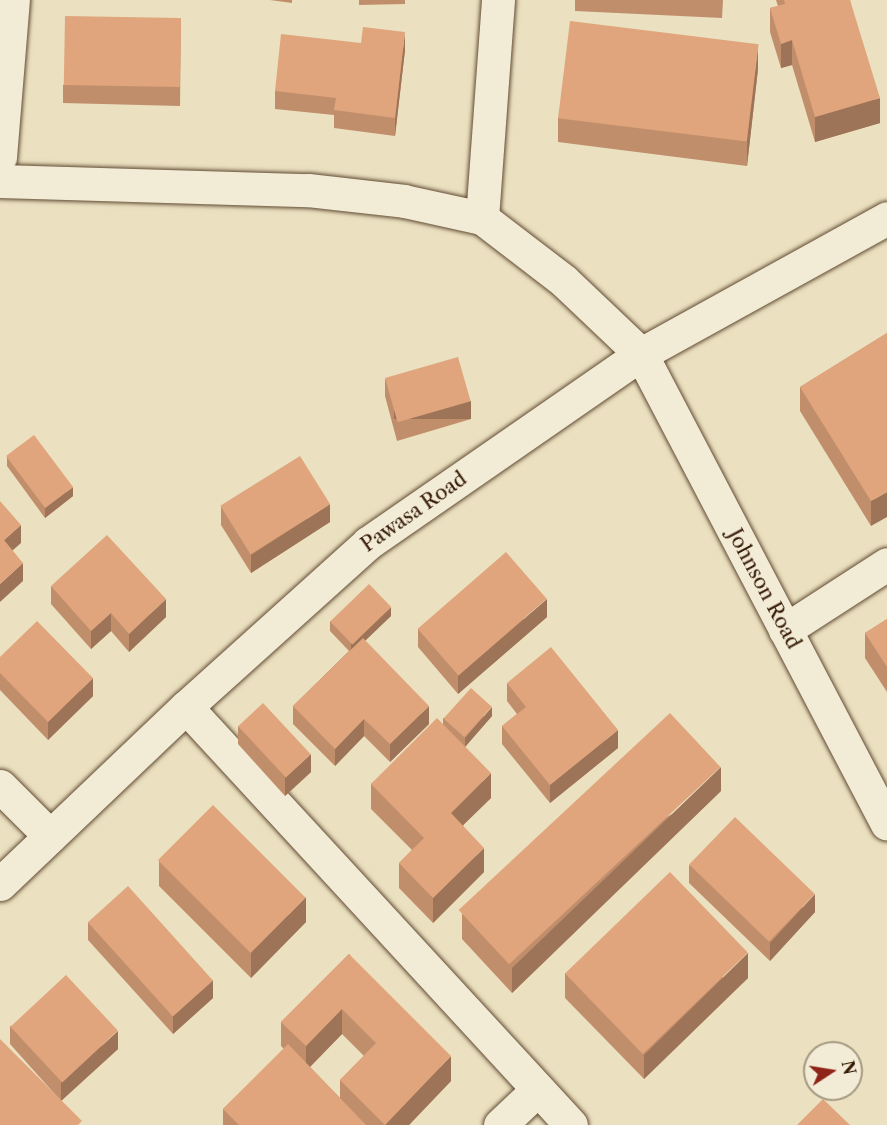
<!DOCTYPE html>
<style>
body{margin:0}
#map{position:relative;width:887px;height:1125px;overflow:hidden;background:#ebe1c0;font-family:"Libre Caslon Text",serif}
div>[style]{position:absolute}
.roads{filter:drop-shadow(0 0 2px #624b34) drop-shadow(0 0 2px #624b34)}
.minor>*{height:33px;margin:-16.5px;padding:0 16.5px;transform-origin:16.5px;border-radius:16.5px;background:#f2ecd6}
.wall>*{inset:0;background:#c18e6c}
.shaded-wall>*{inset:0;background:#9d7458;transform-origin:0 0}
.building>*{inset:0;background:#e0a57d;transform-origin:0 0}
span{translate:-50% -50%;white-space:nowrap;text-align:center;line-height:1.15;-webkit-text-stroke:4.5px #f2ecd6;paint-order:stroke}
.street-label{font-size:20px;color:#351905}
.north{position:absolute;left:803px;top:1041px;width:60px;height:60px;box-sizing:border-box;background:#f2ecd6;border:2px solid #a69882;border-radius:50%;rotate:78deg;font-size:16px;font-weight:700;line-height:24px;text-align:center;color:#351905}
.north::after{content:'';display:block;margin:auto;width:21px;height:27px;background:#8f2418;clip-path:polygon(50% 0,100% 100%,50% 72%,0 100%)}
</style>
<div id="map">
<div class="roads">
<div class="minor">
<i style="left:0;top:157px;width:158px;rotate:-85.3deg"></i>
<i style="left:0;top:181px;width:308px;rotate:1.7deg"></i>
<i style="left:308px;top:190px;width:97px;rotate:6.5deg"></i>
<i style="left:404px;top:201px;width:80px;rotate:12.3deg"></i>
<i style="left:482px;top:218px;width:103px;rotate:37.5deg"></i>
<i style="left:564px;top:281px;width:106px;rotate:43.5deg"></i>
<i style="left:641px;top:354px;width:530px;rotate:62.37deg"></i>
<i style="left:482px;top:218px;width:219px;rotate:-85.8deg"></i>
<i style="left:785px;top:630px;width:121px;rotate:-32.9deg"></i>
<i style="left:186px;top:707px;width:568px;rotate:47.35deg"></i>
<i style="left:0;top:786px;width:71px;rotate:45deg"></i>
<i style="left:0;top:884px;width:257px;rotate:-43.6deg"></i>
<i style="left:186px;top:707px;width:245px;rotate:-42deg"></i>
<i style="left:368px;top:543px;width:332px;rotate:-34.7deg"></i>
<i style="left:641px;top:354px;width:281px;rotate:-28.9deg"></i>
<i style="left:500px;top:1125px;width:50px;rotate:-43.4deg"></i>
</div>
</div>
<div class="wall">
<i style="clip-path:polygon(270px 0,292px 0,292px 3px)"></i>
<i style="clip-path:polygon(359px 0,405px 0,405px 4px,359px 5px)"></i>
<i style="clip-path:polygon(575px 0,723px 0,722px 18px,575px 11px)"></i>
<i style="clip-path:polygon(776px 0,850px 0,880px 123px,815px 142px,792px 65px,781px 68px,770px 32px,770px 8px,778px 6px)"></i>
<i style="clip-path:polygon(181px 19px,180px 106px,63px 103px,63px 85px)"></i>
<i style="clip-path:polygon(405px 50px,395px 136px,334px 128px,334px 115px,275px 109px,275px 91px)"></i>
<i style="clip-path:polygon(758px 69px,747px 166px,558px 142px,558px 118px)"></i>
<i style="clip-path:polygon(887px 333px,871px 526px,800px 411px,800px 387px)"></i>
<i style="clip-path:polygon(385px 379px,471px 419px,397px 441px,385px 396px)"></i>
<i style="clip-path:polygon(7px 457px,73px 496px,45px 518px,7px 466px)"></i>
<i style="clip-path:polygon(221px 507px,330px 522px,251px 573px,221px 525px)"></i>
<i style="clip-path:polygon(51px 586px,166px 617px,129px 652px,111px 631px,91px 649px,51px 604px)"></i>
<i style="clip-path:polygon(391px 616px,365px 641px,429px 724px,390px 762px,364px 736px,335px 766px,293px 724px,293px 706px,349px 651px,330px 631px,330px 621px)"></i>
<i style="clip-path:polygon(547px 617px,458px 694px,418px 647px,418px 629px)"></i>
<i style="clip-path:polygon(887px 619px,887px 692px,865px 658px,865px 633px)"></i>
<i style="clip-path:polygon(0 657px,93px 696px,48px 740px,0 690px)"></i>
<i style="clip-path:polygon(507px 683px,618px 748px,550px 803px,502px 744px,502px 726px,517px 714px,507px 701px)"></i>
<i style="clip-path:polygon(492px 716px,465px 747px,491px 798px,463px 825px,484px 872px,433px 923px,399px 888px,399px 863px,412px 850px,371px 809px,371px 784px,443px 724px,443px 718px)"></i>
<i style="clip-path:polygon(238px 726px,311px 772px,285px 796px,238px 744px)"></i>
<i style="clip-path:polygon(721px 791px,512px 993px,462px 939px,462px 914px)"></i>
<i style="clip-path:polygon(159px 861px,306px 922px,251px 978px,159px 886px)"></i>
<i style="clip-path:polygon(689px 865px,815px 912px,770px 961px,689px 883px)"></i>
<i style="clip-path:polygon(88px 922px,213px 998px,173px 1034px,88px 940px)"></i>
<i style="clip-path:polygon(evenodd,349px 954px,451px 1081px,409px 1125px,223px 1125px,223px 1109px,284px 1049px,281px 1046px,281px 1022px,349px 954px,342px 1034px,364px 1056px,340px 1080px,340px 1098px,310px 1067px,342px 1034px)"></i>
<i style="clip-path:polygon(565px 973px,748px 978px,644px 1079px,565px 998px)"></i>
<i style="clip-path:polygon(10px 1026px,118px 1049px,61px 1101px,10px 1044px)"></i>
</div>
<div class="shaded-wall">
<i style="clip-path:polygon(405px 32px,405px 50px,395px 136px,395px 118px)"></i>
<i style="clip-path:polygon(792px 40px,792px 65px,781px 68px,781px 44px)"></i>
<i style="clip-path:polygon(758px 45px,758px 69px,747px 166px,747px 141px)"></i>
<i style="clip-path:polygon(880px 98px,880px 123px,815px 142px,815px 117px)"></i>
<i style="left:471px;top:401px;width:18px;height:77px;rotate:90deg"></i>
<i style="clip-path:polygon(73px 487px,73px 496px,45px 518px,45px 508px)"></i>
<i style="clip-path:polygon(887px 492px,887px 517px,871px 526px,871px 501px)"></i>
<i style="clip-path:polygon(330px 504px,330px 522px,251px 573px,251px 555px)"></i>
<i style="clip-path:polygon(21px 525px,21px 543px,4px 558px,4px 540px)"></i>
<i style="clip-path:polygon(23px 563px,23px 581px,0 602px,0 584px)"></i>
<i style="clip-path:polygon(166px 599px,166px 617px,129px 652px,129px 634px)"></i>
<i style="clip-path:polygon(547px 599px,547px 617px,458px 694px,458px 676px)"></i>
<i style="clip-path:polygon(391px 607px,391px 616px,351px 654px,351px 644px)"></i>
<i style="clip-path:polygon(111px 613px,111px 631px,91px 649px,91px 631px)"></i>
<i style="clip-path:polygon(93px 678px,93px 696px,48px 740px,48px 722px)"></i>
<i style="clip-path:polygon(429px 706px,429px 724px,390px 762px,390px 744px)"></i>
<i style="clip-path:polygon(492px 707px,492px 716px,465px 747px,465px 738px)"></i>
<i style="clip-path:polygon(364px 719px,364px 736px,335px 766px,335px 749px)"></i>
<i style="clip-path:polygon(618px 730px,618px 748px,550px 803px,550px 785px)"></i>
<i style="clip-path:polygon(311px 754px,311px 772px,285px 796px,285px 778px)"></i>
<i style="clip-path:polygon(721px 767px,721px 791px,512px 993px,512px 968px)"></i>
<i style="clip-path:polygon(491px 773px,491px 798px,451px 837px,451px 813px)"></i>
<i style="clip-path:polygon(484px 848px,484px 872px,433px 923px,433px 898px)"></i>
<i style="clip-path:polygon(815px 894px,815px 912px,770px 961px,770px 943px)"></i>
<i style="clip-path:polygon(306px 897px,306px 922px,251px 978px,251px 953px)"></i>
<i style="clip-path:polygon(748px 953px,748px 978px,644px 1079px,644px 1055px)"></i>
<i style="clip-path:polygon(213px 980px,213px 998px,173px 1034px,173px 1016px)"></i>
<i style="clip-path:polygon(342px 1009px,342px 1034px,306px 1071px,306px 1046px)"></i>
<i style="clip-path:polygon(118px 1031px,118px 1049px,61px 1101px,61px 1083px)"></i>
<i style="clip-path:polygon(451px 1056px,451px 1081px,409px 1125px,385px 1125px)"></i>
</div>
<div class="building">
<i style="clip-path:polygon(784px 0,850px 0,880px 98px,815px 117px,792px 40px,781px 44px,770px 8px,785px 4px)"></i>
<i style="left:65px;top:16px;width:116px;height:69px;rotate:1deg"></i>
<i style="left:570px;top:21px;width:190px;height:98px;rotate:7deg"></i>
<i style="clip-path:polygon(363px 27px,405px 32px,395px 118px,334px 110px,336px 98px,275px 91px,281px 34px,361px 43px)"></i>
<i style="clip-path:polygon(887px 333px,887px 492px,871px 501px,800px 387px)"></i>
<i style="left:458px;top:357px;width:46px;height:76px;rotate:74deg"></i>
<i style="left:34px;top:435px;width:65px;height:35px;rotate:53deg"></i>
<i style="left:300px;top:456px;width:57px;height:94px;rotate:58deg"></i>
<i style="clip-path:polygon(0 501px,21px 525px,4px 540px,23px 563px,0 584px)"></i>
<i style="clip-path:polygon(107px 535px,166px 599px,129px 634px,111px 613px,91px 631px,51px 586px)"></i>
<i style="left:506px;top:552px;width:62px;height:117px;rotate:49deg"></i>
<i style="left:369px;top:584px;width:32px;height:54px;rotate:46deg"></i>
<i style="clip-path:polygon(887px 619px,887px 667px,865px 633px)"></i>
<i style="clip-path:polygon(37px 621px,93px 678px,48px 722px,0 673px,0 657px)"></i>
<i style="clip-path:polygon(363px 638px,429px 706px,390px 744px,364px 719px,335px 749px,293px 706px)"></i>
<i style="clip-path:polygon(551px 647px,618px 730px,550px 785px,502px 726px,526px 707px,507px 683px)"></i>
<i style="left:471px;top:688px;width:28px;height:41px;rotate:42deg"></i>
<i style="left:263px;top:703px;width:70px;height:34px;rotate:47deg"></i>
<i style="left:670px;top:713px;width:74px;height:289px;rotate:47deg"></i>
<i style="clip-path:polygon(437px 718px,491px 773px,451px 813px,484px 848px,433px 898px,399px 863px,424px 838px,371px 784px)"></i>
<i style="left:213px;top:805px;width:131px;height:78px;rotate:45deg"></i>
<i style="left:735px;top:817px;width:111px;height:66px;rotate:44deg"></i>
<i style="left:670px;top:872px;width:112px;height:146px;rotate:46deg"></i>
<i style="left:128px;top:886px;width:127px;height:54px;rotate:48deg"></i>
<i style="clip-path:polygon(349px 954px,451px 1056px,385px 1125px,340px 1080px,376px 1043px,342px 1009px,306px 1046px,281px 1022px)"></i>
<i style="left:66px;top:975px;width:76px;height:76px;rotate:47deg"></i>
<i style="clip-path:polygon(0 1039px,82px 1121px,78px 1125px,0 1125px)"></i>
<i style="clip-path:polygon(288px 1044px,366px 1125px,239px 1125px,223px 1109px)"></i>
<i style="clip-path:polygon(823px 1099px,850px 1125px,797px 1125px)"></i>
</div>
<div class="street-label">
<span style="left:414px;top:512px;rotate:-35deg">Pawasa Road</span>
<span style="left:764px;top:589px;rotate:62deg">Johnson Road</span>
</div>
<div class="north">N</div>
</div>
